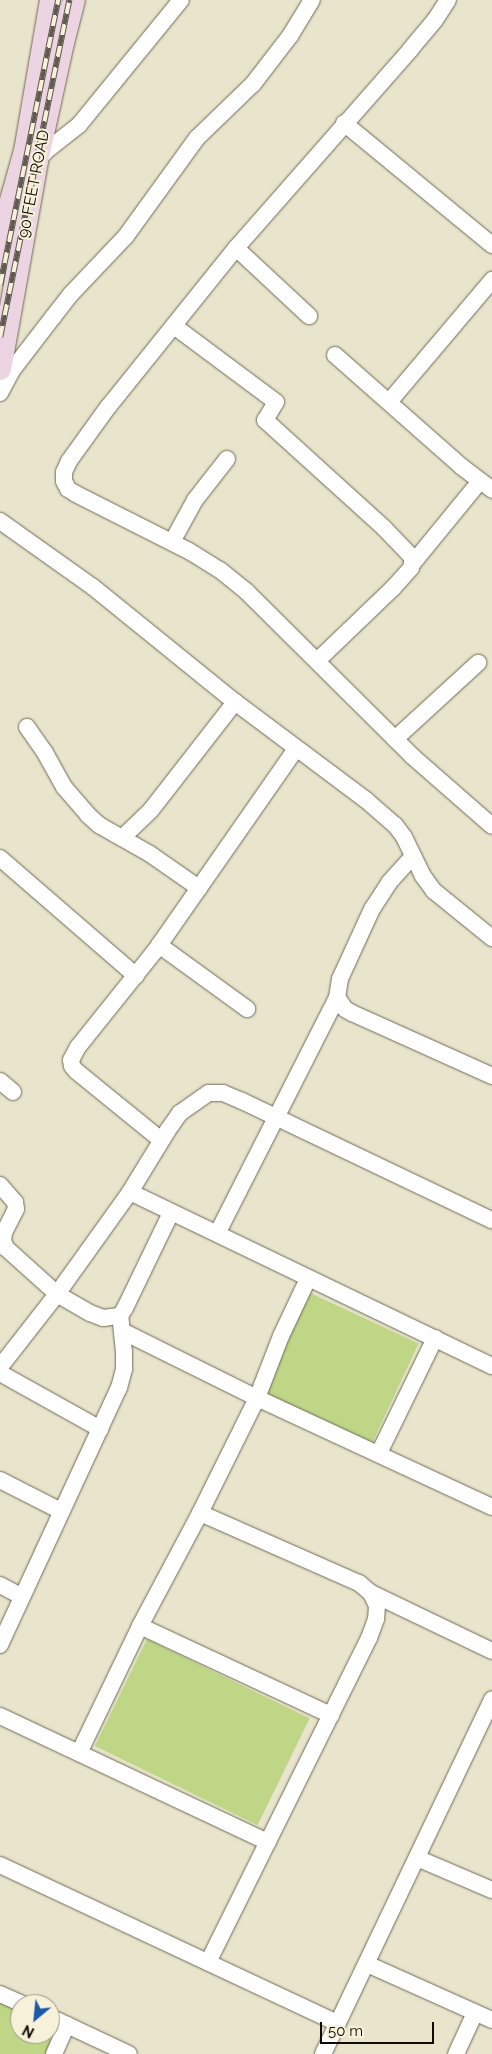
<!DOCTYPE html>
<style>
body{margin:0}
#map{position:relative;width:492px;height:2054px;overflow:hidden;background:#e9e4cc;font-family:Raleway,sans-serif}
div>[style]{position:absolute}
.green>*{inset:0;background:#bed686;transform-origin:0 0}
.roads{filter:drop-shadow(0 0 1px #6e6a55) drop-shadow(0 0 1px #6e6a55)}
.street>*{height:16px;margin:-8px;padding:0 8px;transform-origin:8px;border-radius:8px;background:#fff}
.secondary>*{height:22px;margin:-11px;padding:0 11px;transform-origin:11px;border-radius:11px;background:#edd4e3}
.rail>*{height:5.5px;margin-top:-2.75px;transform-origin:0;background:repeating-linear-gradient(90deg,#f7f1d9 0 11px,#5f5c4f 0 22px);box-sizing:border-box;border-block:1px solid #5f5c4f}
span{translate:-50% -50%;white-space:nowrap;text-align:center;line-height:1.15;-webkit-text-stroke:4px #f7f1d9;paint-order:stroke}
.street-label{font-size:16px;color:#0e0c05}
.north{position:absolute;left:10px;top:1994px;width:50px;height:50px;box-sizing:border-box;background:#f7f1d9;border:1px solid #9a9584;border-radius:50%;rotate:208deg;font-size:14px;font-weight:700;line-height:20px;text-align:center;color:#0e0c05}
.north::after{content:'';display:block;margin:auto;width:18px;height:22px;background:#1d59ab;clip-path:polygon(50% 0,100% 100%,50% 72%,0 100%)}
.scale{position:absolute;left:320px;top:2022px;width:114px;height:22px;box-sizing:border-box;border:2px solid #0e0c05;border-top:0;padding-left:6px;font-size:15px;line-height:18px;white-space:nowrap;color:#0e0c05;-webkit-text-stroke:4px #f7f1d9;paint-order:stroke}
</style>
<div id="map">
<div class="green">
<i style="left:308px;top:1292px;width:122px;height:113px;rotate:25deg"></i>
<i style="left:147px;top:1639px;width:181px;height:119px;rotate:26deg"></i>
<i style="clip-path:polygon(0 1998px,20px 2007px,20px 2034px,50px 2034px,50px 2021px,60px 2026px,48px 2054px,0 2054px)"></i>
</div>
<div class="roads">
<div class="street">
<i style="left:448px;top:0;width:24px;rotate:123deg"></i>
<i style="left:435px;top:20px;width:38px;rotate:130deg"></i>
<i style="left:411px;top:49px;width:265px;rotate:131.3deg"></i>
<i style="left:236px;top:248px;width:204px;rotate:128.8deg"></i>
<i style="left:108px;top:407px;width:67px;rotate:125.8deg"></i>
<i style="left:69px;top:461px;width:12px;rotate:114deg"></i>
<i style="left:64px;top:472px;width:9px;rotate:90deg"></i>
<i style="left:64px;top:481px;width:9px;rotate:63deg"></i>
<i style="left:68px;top:489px;width:9px;rotate:32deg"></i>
<i style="left:76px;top:494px;width:127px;rotate:26.8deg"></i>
<i style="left:189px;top:551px;width:36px;rotate:32deg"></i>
<i style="left:220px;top:570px;width:33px;rotate:39deg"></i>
<i style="left:246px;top:591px;width:234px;rotate:44.8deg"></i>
<i style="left:412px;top:756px;width:106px;rotate:41.2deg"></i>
<i style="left:344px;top:123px;width:192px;rotate:39.5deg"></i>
<i style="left:37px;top:161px;width:13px;rotate:-48deg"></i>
<i style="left:46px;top:151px;width:42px;rotate:-38.2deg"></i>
<i style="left:79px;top:125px;width:161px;rotate:-50.8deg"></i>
<i style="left:236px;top:248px;width:100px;rotate:43deg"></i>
<i style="left:174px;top:326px;width:127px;rotate:36.7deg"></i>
<i style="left:276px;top:402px;width:21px;rotate:121deg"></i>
<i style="left:265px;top:420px;width:161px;rotate:42.2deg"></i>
<i style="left:384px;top:528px;width:42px;rotate:46deg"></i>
<i style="left:413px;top:558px;width:10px;rotate:101deg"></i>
<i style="left:411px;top:568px;width:27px;rotate:132deg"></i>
<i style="left:393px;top:588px;width:105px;rotate:136.2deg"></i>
<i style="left:335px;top:355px;width:169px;rotate:41.4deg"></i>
<i style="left:462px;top:467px;width:38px;rotate:37deg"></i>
<i style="left:0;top:393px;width:27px;rotate:-62deg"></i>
<i style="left:13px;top:369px;width:66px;rotate:-52.4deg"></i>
<i style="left:53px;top:317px;width:29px;rotate:-52deg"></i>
<i style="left:71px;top:294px;width:80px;rotate:-46.5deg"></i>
<i style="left:126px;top:236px;width:121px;rotate:-54.1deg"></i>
<i style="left:197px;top:138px;width:78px;rotate:-44deg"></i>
<i style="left:253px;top:84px;width:61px;rotate:-52.4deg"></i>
<i style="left:290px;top:36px;width:42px;rotate:-58.6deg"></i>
<i style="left:389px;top:402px;width:160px;rotate:-49.8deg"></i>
<i style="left:0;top:521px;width:114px;rotate:35.4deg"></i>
<i style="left:93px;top:587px;width:183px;rotate:39deg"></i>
<i style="left:235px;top:702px;width:164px;rotate:36.8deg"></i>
<i style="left:366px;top:800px;width:38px;rotate:41deg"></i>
<i style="left:395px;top:825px;width:15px;rotate:53deg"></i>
<i style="left:404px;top:837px;width:43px;rotate:64deg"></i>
<i style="left:423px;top:876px;width:19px;rotate:54deg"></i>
<i style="left:434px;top:891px;width:75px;rotate:39deg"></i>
<i style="left:172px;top:542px;width:48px;rotate:-61.3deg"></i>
<i style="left:195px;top:500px;width:52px;rotate:-52deg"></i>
<i style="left:413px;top:563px;width:106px;rotate:-50.7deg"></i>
<i style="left:27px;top:727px;width:29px;rotate:55deg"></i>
<i style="left:44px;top:751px;width:41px;rotate:60.9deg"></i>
<i style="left:64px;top:787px;width:37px;rotate:49deg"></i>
<i style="left:88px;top:815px;width:15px;rotate:42deg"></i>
<i style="left:99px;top:825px;width:59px;rotate:29.6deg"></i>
<i style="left:150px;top:854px;width:60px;rotate:34.8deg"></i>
<i style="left:395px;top:739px;width:113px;rotate:-42.5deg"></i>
<i style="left:122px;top:838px;width:40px;rotate:-44deg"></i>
<i style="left:151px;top:810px;width:137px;rotate:-52.1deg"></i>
<i style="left:413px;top:856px;width:36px;rotate:132deg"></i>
<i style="left:389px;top:883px;width:31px;rotate:123deg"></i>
<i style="left:372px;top:909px;width:77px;rotate:114.6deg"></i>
<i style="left:340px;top:979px;width:18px;rotate:99deg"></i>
<i style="left:337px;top:997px;width:14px;rotate:56deg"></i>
<i style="left:345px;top:1009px;width:8px;rotate:30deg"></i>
<i style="left:352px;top:1013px;width:154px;rotate:24.2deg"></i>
<i style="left:0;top:858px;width:180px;rotate:40.9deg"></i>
<i style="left:159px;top:945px;width:109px;rotate:36deg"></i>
<i style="left:0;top:1081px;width:17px;rotate:40deg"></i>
<i style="left:161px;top:1140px;width:109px;rotate:-140.9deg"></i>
<i style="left:76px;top:1071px;width:6px;rotate:-129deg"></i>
<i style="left:72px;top:1066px;width:6px;rotate:-99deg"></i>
<i style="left:71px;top:1060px;width:15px;rotate:-62deg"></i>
<i style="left:78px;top:1047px;width:123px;rotate:-51.3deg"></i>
<i style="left:155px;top:951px;width:246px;rotate:-55.1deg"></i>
<i style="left:0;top:1185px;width:23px;rotate:49deg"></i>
<i style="left:15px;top:1202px;width:7px;rotate:82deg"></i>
<i style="left:16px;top:1209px;width:27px;rotate:117deg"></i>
<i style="left:4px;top:1233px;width:8px;rotate:97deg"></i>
<i style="left:3px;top:1241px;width:8px;rotate:67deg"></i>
<i style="left:6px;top:1248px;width:69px;rotate:42deg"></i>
<i style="left:57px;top:1294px;width:38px;rotate:30deg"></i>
<i style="left:90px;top:1313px;width:14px;rotate:21deg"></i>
<i style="left:103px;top:1318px;width:17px;rotate:-7deg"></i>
<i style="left:120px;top:1316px;width:9px;rotate:-58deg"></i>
<i style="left:125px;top:1308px;width:106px;rotate:-64.2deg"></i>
<i style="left:130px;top:1192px;width:402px;rotate:25.7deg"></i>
<i style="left:218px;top:1232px;width:263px;rotate:-63.1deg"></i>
<i style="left:122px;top:1331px;width:151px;rotate:26.4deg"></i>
<i style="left:257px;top:1398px;width:259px;rotate:24.9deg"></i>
<i style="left:0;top:1367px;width:93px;rotate:-52deg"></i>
<i style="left:57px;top:1294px;width:125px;rotate:-54.4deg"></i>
<i style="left:130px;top:1192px;width:73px;rotate:-58.5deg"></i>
<i style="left:168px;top:1130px;width:21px;rotate:-55deg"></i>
<i style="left:180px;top:1113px;width:35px;rotate:-35deg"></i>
<i style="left:209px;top:1093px;width:14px"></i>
<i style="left:223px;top:1093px;width:21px;rotate:23deg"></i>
<i style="left:242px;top:1101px;width:277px;rotate:25.5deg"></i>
<i style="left:0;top:1373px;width:115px;rotate:29.2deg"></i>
<i style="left:379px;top:1453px;width:128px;rotate:-64deg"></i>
<i style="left:0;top:1480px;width:68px;rotate:26.9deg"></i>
<i style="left:200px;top:1513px;width:174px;rotate:23.8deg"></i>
<i style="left:359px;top:1583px;width:16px;rotate:40deg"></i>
<i style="left:371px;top:1593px;width:14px;rotate:65deg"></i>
<i style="left:377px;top:1606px;width:13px;rotate:94deg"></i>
<i style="left:376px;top:1619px;width:20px;rotate:110deg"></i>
<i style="left:369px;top:1638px;width:362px;rotate:116.4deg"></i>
<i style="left:0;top:1585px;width:24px;rotate:28deg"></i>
<i style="left:371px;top:1593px;width:134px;rotate:25.6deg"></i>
<i style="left:140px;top:1626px;width:211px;rotate:25deg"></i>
<i style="left:0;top:1645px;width:283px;rotate:-65.2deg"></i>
<i style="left:119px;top:1388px;width:20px;rotate:-75deg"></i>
<i style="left:124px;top:1369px;width:17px;rotate:-90deg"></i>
<i style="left:124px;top:1352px;width:36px;rotate:-96deg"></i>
<i style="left:0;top:1716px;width:296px;rotate:25.2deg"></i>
<i style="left:79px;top:1753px;width:141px;rotate:-64.3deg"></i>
<i style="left:140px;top:1626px;width:128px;rotate:-62deg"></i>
<i style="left:200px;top:1513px;width:128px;rotate:-63.6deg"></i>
<i style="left:257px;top:1398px;width:66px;rotate:-68.8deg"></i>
<i style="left:281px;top:1336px;width:63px;rotate:-64.7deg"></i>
<i style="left:417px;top:1858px;width:82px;rotate:23.1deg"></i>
<i style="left:0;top:1865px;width:373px;rotate:25.1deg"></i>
<i style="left:367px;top:1964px;width:137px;rotate:24.1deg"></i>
<i style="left:0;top:1994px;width:24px;rotate:24deg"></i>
<i style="left:50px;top:2017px;width:87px;rotate:25.1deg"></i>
<i style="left:54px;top:2054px;width:32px;rotate:-66deg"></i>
<i style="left:323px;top:2054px;width:393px;rotate:-64.5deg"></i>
<i style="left:456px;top:2054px;width:45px;rotate:-65.1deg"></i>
</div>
<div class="secondary">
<i style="left:0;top:258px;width:48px;rotate:-80.3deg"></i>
<i style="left:8px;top:211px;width:62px;rotate:-74.2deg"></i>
<i style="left:25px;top:151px;width:153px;rotate:-80.2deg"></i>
<i style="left:0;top:369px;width:211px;rotate:-79.9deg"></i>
<i style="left:37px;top:161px;width:121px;rotate:-77.6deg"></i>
<i style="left:63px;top:43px;width:44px;rotate:-75.7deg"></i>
</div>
</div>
<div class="rail">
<i style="left:0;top:285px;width:291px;rotate:-78.5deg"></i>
<i style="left:0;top:337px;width:344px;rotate:-78.4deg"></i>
</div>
<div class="street-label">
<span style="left:34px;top:184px;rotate:-79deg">90 FEET ROAD</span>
</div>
<div class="north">N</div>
<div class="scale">50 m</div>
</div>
